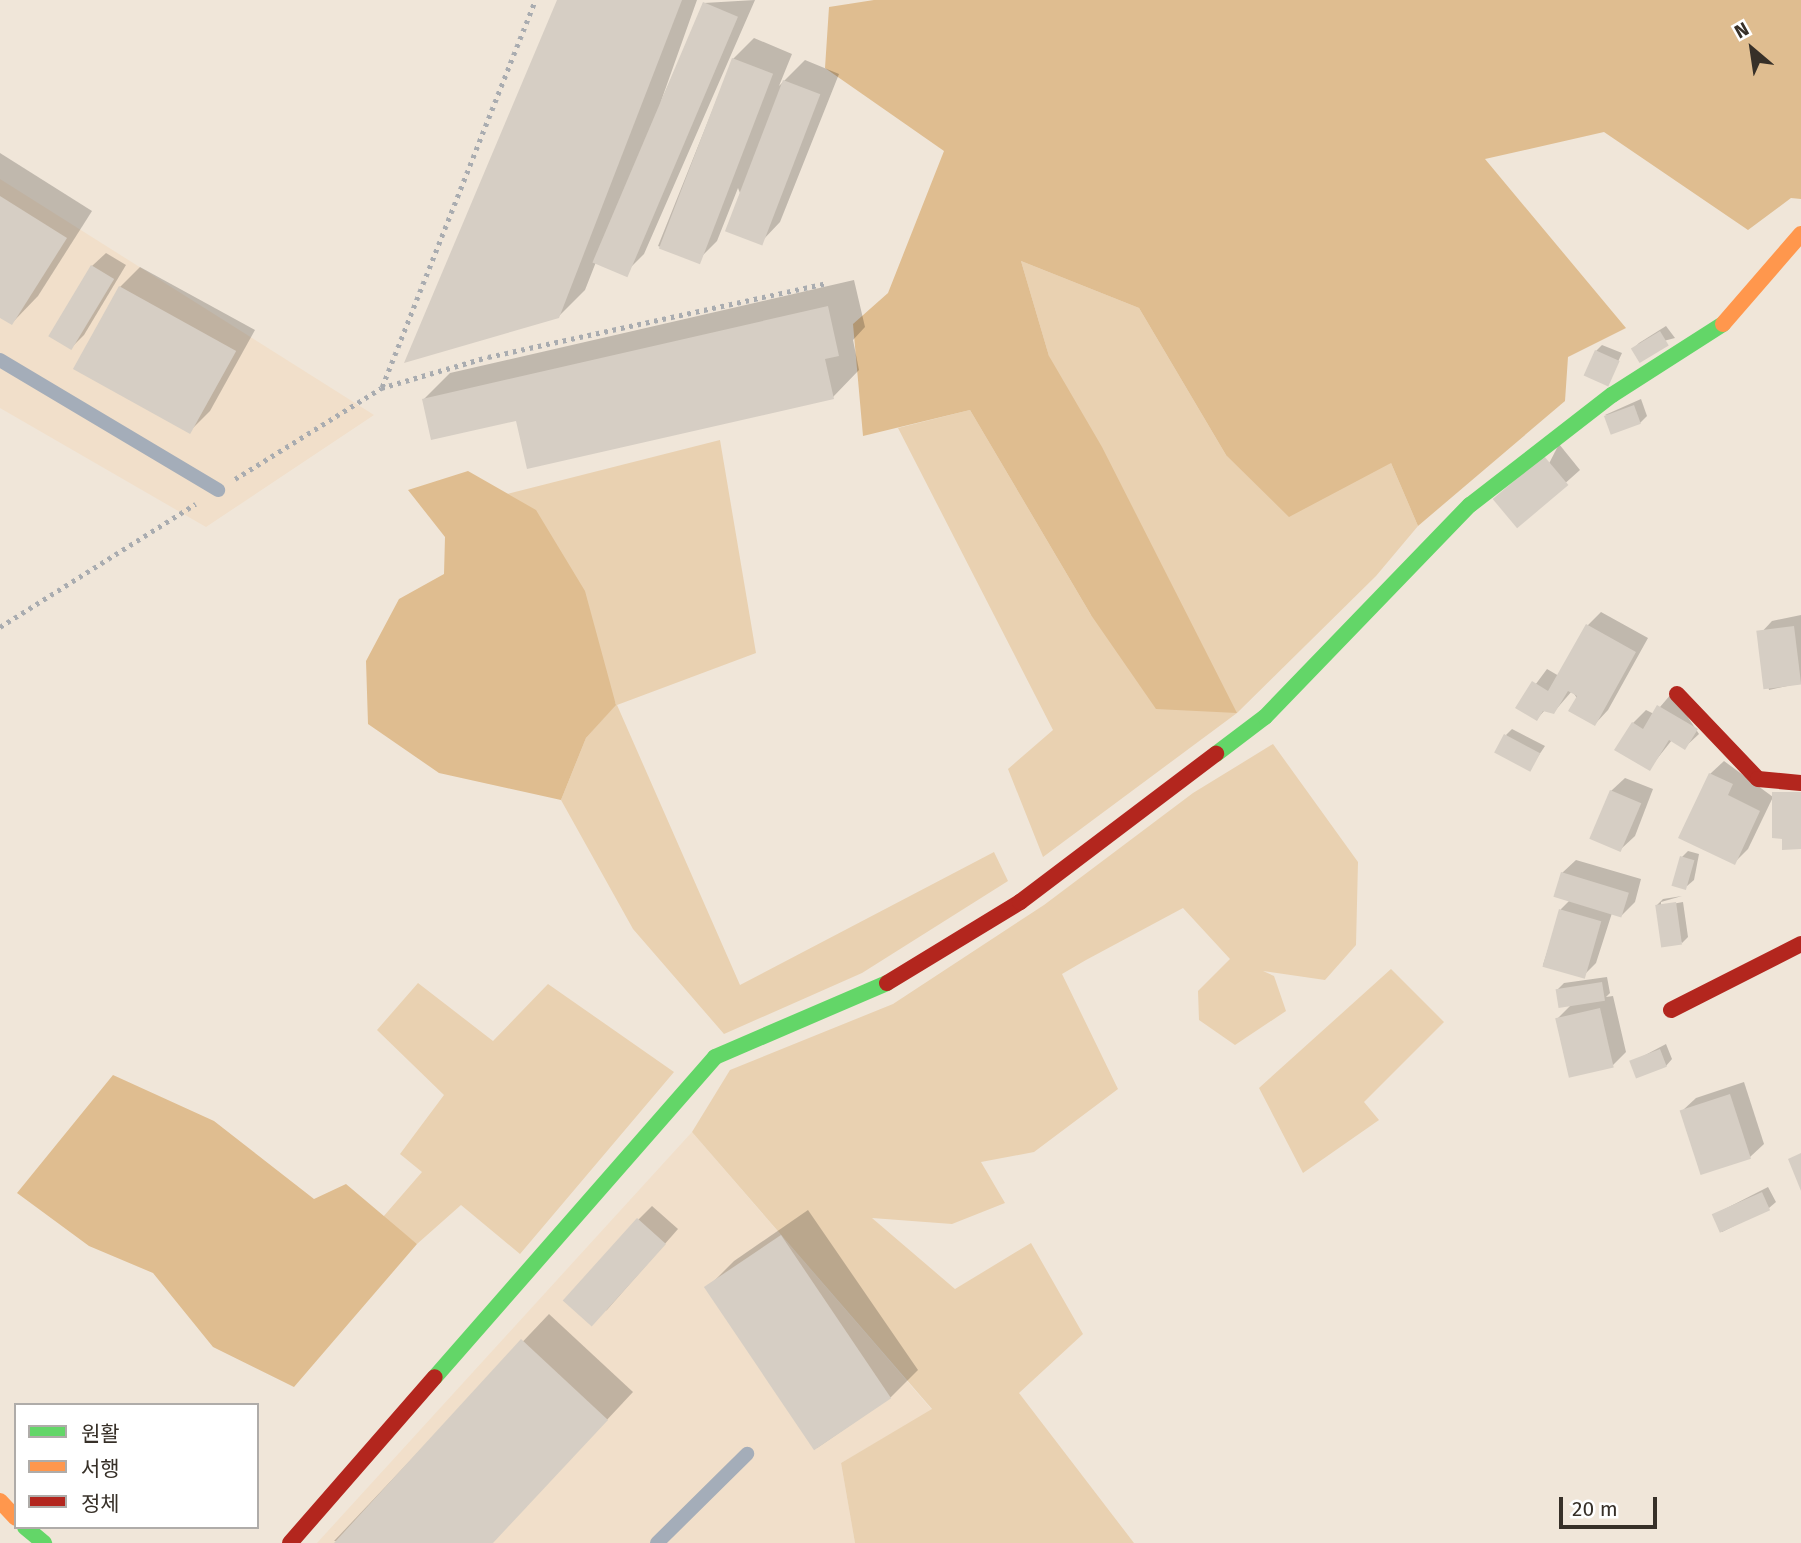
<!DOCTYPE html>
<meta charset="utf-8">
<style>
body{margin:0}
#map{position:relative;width:1801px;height:1543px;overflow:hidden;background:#f0e6d9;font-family:"Fira Sans","Noto Sans KR",sans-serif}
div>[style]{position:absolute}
.built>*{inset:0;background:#f1dfca}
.green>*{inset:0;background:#e9d1b1}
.forest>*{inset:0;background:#dfbd90}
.shadow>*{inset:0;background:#0003}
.building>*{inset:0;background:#d6cec4;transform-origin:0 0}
.path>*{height:4.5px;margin-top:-2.25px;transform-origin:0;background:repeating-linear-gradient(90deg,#a9acb0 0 3.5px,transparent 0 8.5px)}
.lane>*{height:14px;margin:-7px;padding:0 7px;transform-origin:7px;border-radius:7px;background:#a4adb9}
.fast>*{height:16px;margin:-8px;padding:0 8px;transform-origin:8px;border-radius:8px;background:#63d668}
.slow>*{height:16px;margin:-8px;padding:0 8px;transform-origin:8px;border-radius:8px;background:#ff974d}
.jam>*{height:16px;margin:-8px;padding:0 8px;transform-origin:8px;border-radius:8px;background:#b3261e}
span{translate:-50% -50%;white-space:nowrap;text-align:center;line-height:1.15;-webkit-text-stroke:5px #fff;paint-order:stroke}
.legend{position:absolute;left:14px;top:1403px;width:245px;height:126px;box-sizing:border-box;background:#fff;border:2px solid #afaca9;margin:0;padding:9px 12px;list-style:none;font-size:21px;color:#373028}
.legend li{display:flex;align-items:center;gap:14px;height:35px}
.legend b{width:35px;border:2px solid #afaca9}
.north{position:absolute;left:1717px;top:14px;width:70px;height:70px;-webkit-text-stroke:5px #fff;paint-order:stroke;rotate:331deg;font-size:19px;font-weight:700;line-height:28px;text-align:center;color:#373028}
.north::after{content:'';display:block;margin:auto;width:24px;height:32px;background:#373028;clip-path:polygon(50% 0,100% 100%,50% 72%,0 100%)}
.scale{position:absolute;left:1559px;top:1497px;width:98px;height:32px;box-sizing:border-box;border:4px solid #373028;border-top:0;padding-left:9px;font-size:21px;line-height:24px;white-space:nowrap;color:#373028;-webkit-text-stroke:5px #fff;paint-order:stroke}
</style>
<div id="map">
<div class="built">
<i style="clip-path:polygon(0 179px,374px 415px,206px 527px,0 408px)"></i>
<i style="clip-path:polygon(692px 1132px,932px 1410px,841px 1463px,855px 1543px,317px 1543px)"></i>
</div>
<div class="green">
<i style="clip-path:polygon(1021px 261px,1139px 308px,1226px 455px,1391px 463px,1418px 526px,1376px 576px,1237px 713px,1043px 857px,1008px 769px,1053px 730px,898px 428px,970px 410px,1091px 615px,1049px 356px)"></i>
<i style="clip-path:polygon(720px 440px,756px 653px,617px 705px,740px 985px,994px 852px,1008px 881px,862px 973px,724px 1034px,633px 929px,561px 800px,586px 738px,616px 704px,507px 494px)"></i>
<i style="clip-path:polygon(1273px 744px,1358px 862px,1356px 945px,1325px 980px,1263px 971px,1274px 976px,1286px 1011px,1235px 1045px,1199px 1020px,1198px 991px,1230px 959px,1183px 908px,1086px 960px,1062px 974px,1118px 1089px,1034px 1152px,981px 1162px,1005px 1203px,952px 1224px,872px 1218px,955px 1289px,1031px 1243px,1083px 1334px,1019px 1393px,1134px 1543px,855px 1543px,841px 1463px,932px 1409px,692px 1132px,730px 1070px,893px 1004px,1044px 905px,1193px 793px)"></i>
<i style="clip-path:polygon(1391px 969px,1444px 1022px,1364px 1102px,1379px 1120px,1303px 1173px,1259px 1088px)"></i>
<i style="clip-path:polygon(418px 983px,493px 1041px,548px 984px,674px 1072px,520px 1254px,461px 1205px,417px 1244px,383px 1217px,422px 1172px,400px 1154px,444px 1095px,377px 1030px)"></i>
</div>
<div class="forest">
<i style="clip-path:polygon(874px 0,1801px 0,1801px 199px,1791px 198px,1748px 230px,1604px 132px,1485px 159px,1626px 328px,1568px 357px,1565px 401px,1418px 526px,1391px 463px,1289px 517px,1226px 455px,1139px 308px,1021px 261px,1049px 356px,1102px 447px,1237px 713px,1156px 709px,1091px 615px,970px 410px,863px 436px,853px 324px,888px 293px,944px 151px,825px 68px,829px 7px)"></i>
<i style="clip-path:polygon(468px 471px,536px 510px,585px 591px,616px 705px,586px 738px,561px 800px,439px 773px,368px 724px,366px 661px,399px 599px,444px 574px,445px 537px,408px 490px)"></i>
<i style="clip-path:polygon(113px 1075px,214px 1121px,314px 1199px,346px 1184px,417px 1244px,294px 1387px,213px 1347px,153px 1273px,89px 1246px,17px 1193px)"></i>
</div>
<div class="shadow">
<i style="clip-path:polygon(559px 0,697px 0,660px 104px,704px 3px,755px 0,644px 254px,624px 274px,596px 262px,585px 290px,558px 317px)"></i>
<i style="clip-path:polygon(754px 38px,792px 54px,779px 86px,805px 60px,839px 74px,780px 222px,760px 243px,738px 188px,717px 241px,697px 261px,658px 246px,733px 59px)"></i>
<i style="clip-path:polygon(0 153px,92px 211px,38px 296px,12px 323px,0 316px)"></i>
<i style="clip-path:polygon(106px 253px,126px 265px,84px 335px,71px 348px,92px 266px)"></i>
<i style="clip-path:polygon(140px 267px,255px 330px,210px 411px,190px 431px,120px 287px)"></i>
<i style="clip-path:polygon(854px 280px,865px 327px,853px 340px,859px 370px,833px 397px,517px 419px,423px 400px,450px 373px)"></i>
<i style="clip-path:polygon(1666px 326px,1675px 338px,1633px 349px,1639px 343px)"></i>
<i style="clip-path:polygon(1602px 345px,1622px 353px,1610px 379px,1596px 351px)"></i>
<i style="clip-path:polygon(1641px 399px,1647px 416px,1640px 423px,1605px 415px)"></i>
<i style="clip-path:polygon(1559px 444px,1580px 470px,1517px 526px)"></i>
<i style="clip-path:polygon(1601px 612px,1648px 638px,1608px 710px,1595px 724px,1572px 691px,1553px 713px,1545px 710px,1537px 719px,1518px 708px,1547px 669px,1559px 676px,1588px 625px)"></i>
<i style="clip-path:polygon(1801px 615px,1801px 683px,1769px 690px,1759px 635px,1772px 621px)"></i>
<i style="clip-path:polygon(1672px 693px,1699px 734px,1685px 747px,1672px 740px,1649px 769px,1633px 723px,1646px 710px,1654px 714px)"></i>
<i style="clip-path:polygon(1512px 729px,1545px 746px,1529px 770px,1506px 735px)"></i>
<i style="clip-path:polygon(1724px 761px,1773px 797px,1748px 849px,1734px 863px,1710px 774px)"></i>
<i style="clip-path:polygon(1625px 778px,1653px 789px,1635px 836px,1621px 849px,1611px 791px)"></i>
<i style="clip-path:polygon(1688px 851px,1699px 854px,1694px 880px,1687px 886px,1682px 857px)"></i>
<i style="clip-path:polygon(1576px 860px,1641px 879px,1635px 902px,1621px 916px,1612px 913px,1596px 963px,1583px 976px,1543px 965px,1561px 909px,1570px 900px,1562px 873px)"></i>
<i style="clip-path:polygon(1682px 896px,1661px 902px,1661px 906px,1683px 902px,1688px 937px,1682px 943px,1657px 905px,1663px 899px)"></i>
<i style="clip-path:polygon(1607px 977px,1610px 993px,1606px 997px,1613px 996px,1626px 1052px,1613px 1065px,1557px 1019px,1572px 1004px,1558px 989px,1564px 983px)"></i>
<i style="clip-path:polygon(1666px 1044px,1672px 1059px,1666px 1066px,1632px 1062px)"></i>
<i style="clip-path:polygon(1744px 1082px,1764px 1144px,1750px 1157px,1682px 1111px,1696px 1098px)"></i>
<i style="clip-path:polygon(1768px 1187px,1776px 1202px,1769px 1208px,1722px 1232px,1715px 1217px,1721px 1211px)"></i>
<i style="clip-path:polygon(652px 1206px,678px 1229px,606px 1311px,638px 1220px)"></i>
<i style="clip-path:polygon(808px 1210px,918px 1370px,891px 1397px,817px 1448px,707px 1288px,734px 1261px)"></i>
<i style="clip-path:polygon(549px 1314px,633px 1392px,492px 1543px,334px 1541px)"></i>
</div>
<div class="building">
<i style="clip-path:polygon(557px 0,682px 0,559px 318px,404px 363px)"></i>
<i style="left:703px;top:2px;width:38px;height:283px;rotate:23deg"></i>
<i style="left:732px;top:58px;width:44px;height:204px;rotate:21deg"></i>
<i style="left:783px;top:80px;width:40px;height:162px;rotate:21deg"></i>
<i style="clip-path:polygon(0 196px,67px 238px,12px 325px,0 318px)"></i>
<i style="left:91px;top:265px;width:27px;height:83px;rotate:31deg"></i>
<i style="left:119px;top:286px;width:134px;height:95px;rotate:29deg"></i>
<i style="clip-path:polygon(828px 306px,839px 356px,825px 359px,834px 399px,527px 469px,516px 421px,431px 440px,422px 399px)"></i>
<i style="left:1660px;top:331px;width:17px;height:34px;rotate:59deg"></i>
<i style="left:1595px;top:350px;width:27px;height:28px;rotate:24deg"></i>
<i style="left:1634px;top:405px;width:20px;height:32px;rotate:70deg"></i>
<i style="left:1544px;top:456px;width:38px;height:67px;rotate:50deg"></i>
<i style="clip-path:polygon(1586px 624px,1636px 652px,1595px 726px,1568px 711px,1577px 696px,1568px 691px,1554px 714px,1543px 711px,1537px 721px,1515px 708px,1532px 681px,1548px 691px)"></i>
<i style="left:1794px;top:626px;width:59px;height:38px;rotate:83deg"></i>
<i style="clip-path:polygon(1657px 705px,1698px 729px,1685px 750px,1669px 740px,1650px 771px,1614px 750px,1632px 722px,1643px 729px)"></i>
<i style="left:1504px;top:734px;width:41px;height:21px;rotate:28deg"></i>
<i style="clip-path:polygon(1709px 773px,1733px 784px,1728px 795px,1760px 811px,1735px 865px,1678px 838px)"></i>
<i style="left:1610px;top:790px;width:34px;height:53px;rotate:23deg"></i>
<i style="clip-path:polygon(1772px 792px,1801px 792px,1801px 849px,1782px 850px,1782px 839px,1772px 838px)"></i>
<i style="left:1680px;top:856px;width:15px;height:31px;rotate:16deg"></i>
<i style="left:1561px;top:872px;width:71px;height:26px;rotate:17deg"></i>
<i style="left:1676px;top:902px;width:43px;height:21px;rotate:82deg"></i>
<i style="left:1559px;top:909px;width:44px;height:60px;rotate:16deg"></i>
<i style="left:1602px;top:982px;width:19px;height:47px;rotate:81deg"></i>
<i style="left:1600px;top:1008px;width:61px;height:46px;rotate:77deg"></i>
<i style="left:1660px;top:1049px;width:19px;height:33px;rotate:69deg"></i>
<i style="left:1730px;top:1094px;width:68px;height:53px;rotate:72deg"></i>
<i style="clip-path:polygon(1801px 1153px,1801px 1191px,1788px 1159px)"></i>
<i style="left:1762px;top:1192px;width:20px;height:55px;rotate:66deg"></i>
<i style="left:637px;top:1218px;width:39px;height:111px;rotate:42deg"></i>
<i style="left:781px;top:1235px;width:197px;height:93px;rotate:56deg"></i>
<i style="clip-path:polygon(521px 1339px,608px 1420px,493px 1543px,334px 1543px)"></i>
</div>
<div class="path">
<i style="left:382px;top:387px;width:416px;rotate:-68.4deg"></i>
<i style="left:235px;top:479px;width:172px;rotate:-31.9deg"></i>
<i style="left:381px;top:388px;width:111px;rotate:-16.2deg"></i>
<i style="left:488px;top:357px;width:346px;rotate:-12.3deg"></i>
<i style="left:0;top:627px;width:231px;rotate:-32.2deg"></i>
</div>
<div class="lane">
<i style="left:0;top:360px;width:254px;rotate:30.8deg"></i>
<i style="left:657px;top:1543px;width:127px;rotate:-44.7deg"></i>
</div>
<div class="fast">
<i style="left:1216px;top:754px;width:61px;rotate:-37.1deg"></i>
<i style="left:1265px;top:717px;width:295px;rotate:-46deg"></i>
<i style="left:1470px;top:505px;width:180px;rotate:-37.8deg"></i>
<i style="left:1612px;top:395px;width:132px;rotate:-32.6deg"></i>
<i style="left:435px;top:1377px;width:425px;rotate:-48.8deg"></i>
<i style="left:715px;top:1057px;width:187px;rotate:-23.3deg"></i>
<i style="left:25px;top:1527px;width:25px;rotate:40deg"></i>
</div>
<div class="slow">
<i style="left:1723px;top:324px;width:119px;rotate:-49.1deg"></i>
<i style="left:0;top:1501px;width:23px;rotate:47deg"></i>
</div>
<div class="jam">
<i style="left:1677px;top:694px;width:117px;rotate:46.4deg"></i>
<i style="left:1758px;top:779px;width:43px;rotate:5.3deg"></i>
<i style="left:887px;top:983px;width:156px;rotate:-31.3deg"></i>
<i style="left:1020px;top:902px;width:246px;rotate:-37.1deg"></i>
<i style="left:1671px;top:1010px;width:146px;rotate:-26.9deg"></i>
<i style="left:290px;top:1543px;width:220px;rotate:-48.9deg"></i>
</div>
<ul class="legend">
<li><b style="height:9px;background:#63d668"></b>원활</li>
<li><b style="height:9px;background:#ff974d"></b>서행</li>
<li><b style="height:9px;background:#b3261e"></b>정체</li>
</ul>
<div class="north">N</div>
<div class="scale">20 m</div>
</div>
